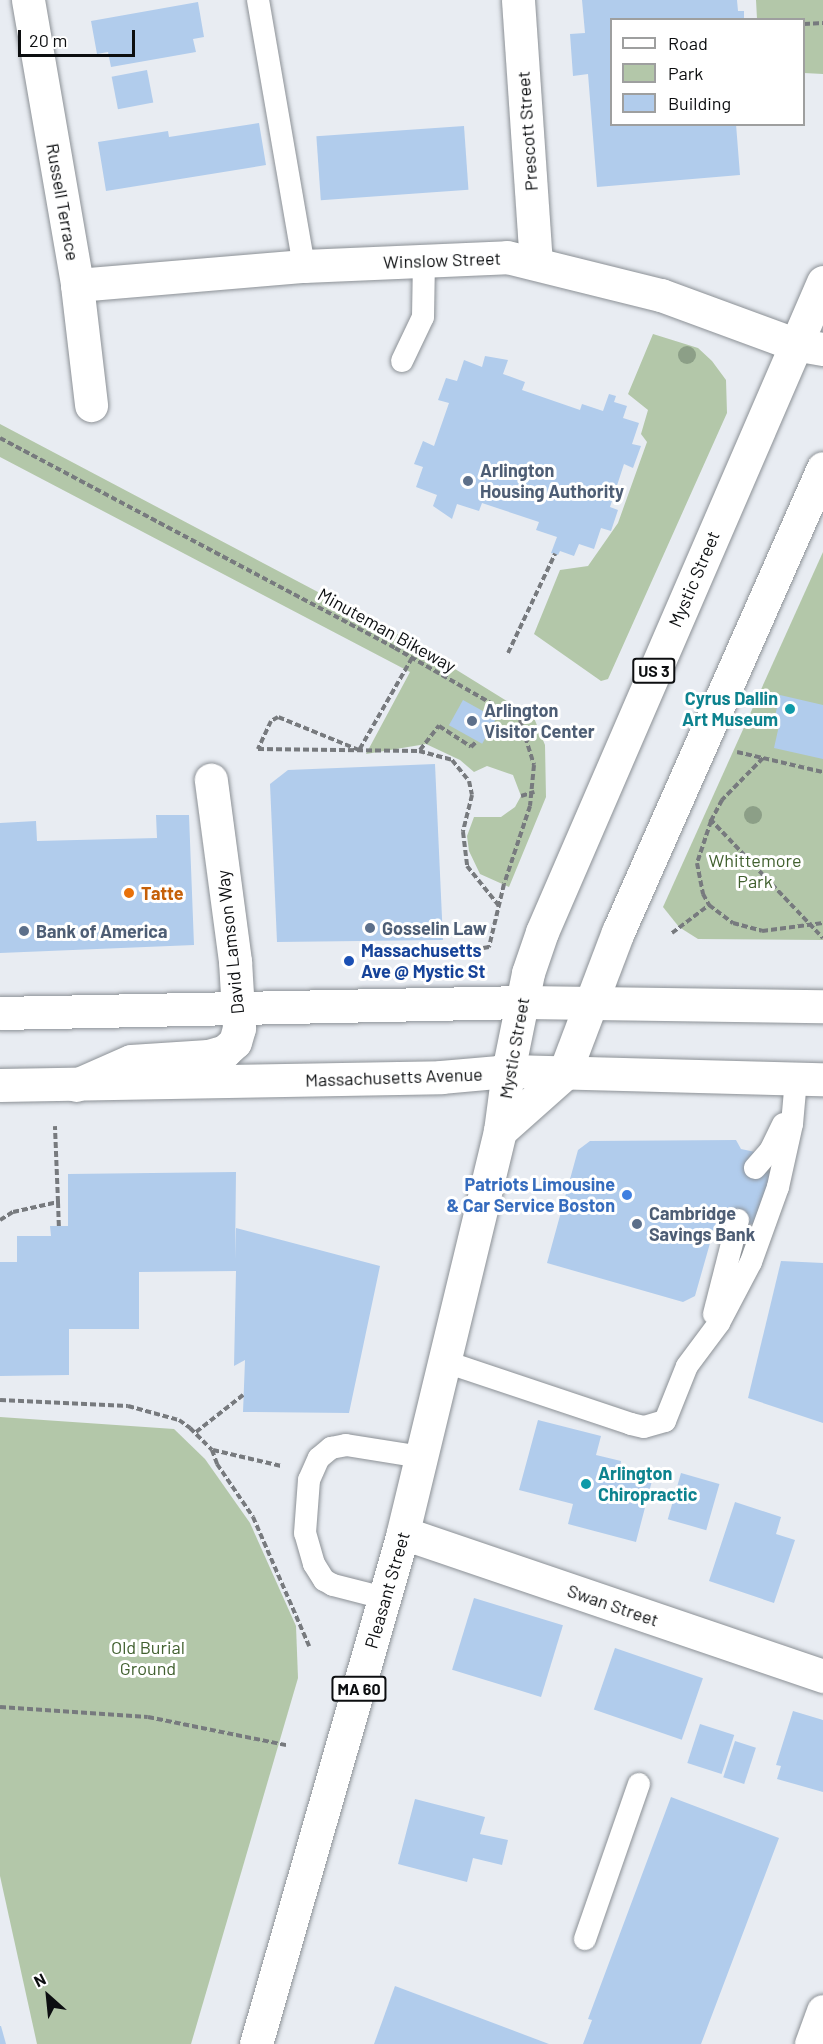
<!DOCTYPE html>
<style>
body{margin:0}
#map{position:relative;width:823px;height:2044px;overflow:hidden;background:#e8ecf2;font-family:Barlow,sans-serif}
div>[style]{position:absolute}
.green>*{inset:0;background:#b3c7a9}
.building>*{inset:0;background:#b1ccec;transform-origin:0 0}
.path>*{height:4px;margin-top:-2px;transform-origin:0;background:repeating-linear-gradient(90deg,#777a7e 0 6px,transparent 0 9px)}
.roads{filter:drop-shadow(0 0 2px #8c9196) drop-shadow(0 0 2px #8c9196)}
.lane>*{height:22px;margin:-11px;padding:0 11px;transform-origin:11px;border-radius:11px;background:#fff}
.street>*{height:33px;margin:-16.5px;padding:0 16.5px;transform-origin:16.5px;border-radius:16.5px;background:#fff}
.primary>*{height:33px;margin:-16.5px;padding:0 16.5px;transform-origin:16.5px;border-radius:16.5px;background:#fff}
.highway>*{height:33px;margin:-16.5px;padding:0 16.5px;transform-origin:16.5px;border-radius:16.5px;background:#fff}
.trees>*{width:18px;height:18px;margin:-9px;border-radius:50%;background:#8c9f87}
.dots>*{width:16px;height:16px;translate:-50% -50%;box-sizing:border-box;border:3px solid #fff;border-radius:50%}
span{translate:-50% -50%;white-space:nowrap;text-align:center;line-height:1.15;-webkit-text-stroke:6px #fff;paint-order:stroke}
.shield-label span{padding:2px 4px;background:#fff;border:2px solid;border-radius:4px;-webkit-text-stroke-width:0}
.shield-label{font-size:16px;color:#0c0e10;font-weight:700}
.street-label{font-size:18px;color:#0c0e10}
.service-label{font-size:18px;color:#4e5e75;font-weight:700}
.left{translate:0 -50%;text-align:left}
.culture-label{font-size:18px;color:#0d838f;font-weight:700}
.right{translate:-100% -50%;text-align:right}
.park-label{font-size:18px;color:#41602f}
.food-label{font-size:18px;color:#c56008;font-weight:700}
.transit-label{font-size:18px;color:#164399;font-weight:700}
.shop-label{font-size:18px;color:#366cbe;font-weight:700}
.legend{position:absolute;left:610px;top:18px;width:195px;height:108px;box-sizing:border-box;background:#fff;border:2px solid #9e9f9f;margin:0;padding:8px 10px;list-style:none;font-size:18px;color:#0c0e10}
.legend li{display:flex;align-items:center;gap:12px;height:30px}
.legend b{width:30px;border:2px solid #9e9f9f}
.north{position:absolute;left:18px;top:1966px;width:60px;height:60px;-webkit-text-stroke:4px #fff;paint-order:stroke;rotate:333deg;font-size:16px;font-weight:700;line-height:24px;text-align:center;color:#0c0e10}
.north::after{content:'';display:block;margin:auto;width:21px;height:27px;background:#0c0e10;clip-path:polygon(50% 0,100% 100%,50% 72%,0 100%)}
.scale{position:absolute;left:18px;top:30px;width:117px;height:27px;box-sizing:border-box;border:3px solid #0c0e10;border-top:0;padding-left:8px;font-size:18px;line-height:21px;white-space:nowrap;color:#0c0e10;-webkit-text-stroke:4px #fff;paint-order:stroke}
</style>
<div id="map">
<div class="green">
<i style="clip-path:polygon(756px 0,823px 0,823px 74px,804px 73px,804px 20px,757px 19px)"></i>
<i style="clip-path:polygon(653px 334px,698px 348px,712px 361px,726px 380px,727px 413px,608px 679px,601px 681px,534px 634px,560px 570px,588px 566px,618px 523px,647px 442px,641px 434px,648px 410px,628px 394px)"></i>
<i style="clip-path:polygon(0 424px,405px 638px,534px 718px,545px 745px,546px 797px,509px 887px,480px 874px,469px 851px,467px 836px,474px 817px,501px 817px,515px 807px,521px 796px,513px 775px,487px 766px,474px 772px,460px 760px,426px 744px,366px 754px,410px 672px,0 457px)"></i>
<i style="clip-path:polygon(823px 552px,823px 940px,698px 939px,679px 927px,663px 907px)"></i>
<i style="clip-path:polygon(0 1417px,174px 1429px,205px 1459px,250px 1523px,296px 1626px,298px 1678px,191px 2044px,37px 2044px,0 1876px)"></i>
</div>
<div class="building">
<i style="clip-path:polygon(582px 0,737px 0,738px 11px,744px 11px,744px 20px,612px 20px,612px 124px,736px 124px,740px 175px,597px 187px,588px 74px,573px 76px,570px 34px,585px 33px)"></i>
<i style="clip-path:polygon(198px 2px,204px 37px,193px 39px,196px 52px,111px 67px,108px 52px,97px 54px,91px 21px)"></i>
<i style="left:147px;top:70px;width:33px;height:36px;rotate:79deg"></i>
<i style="clip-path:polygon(259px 123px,266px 165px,106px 191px,98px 142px,168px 131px,169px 137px)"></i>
<i style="left:464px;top:126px;width:64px;height:148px;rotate:86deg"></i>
<i style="clip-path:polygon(485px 356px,508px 360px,503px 374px,525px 382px,522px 390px,580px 410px,582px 404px,603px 411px,609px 394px,616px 396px,614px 402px,627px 406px,623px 418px,639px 423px,632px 444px,641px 446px,633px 468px,624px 464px,610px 507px,618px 510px,611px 531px,601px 528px,594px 549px,579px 544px,574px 556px,560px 551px,558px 555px,551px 553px,557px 537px,536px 530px,539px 522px,482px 503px,479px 511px,457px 504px,452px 519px,433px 506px,437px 495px,416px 487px,423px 467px,414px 464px,423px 441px,434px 446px,449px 403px,438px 400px,446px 378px,457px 381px,464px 360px,482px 367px)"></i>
<i style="clip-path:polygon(780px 695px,823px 705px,823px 759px,774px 748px,780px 721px,774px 720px)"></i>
<i style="left:463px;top:700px;width:38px;height:29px;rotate:29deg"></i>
<i style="clip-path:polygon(435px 764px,443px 940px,277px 942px,270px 784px,288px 770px)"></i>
<i style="clip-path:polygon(156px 815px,189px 815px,194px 945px,0 953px,0 823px,36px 821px,37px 841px,157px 838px)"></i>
<i style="clip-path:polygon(736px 1140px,741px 1149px,755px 1152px,751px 1166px,779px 1173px,762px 1227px,718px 1215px,695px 1296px,683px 1302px,547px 1263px,578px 1150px,590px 1141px)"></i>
<i style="clip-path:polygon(236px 1172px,235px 1259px,236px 1228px,380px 1266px,349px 1413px,243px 1412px,245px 1360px,234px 1366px,236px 1271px,139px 1272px,139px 1329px,69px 1329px,69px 1375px,0 1376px,0 1262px,17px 1262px,17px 1236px,51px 1236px,50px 1226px,68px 1226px,68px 1174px)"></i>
<i style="clip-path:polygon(781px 1261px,823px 1263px,823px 1423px,748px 1398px)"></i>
<i style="clip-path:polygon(538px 1420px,601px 1436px,596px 1455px,621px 1461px,620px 1468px,653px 1477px,636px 1542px,568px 1524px,573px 1504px,519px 1490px)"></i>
<i style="left:681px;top:1473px;width:40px;height:48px;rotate:16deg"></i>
<i style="clip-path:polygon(735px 1502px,781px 1517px,776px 1534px,795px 1540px,774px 1603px,709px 1581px)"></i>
<i style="left:474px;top:1598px;width:93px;height:75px;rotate:17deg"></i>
<i style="left:615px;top:1648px;width:93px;height:65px;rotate:19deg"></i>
<i style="clip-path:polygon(793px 1711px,823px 1720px,823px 1792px,777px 1779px,781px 1766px,776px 1765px)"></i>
<i style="left:700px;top:1724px;width:36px;height:41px;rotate:18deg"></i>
<i style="left:735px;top:1741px;width:22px;height:38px;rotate:18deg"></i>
<i style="clip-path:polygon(671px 1797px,779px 1838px,701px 2044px,583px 2044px,592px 2020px,588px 2019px)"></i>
<i style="clip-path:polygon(415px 1799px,485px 1817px,480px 1834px,508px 1840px,502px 1865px,473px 1858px,467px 1882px,398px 1864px)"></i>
<i style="clip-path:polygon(395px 1986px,549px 2044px,374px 2044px)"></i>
<i style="clip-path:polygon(0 2026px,1px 2026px,6px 2044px,0 2044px)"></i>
</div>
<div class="path">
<i style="left:804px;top:24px;width:19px;rotate:-3deg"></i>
<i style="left:0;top:438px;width:447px;rotate:28deg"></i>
<i style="left:395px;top:648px;width:144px;rotate:29.9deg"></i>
<i style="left:520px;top:720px;width:47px;rotate:72.7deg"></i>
<i style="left:534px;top:765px;width:41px;rotate:95.6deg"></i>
<i style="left:530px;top:806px;width:82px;rotate:108.4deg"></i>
<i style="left:504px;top:884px;width:65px;rotate:103.4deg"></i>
<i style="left:489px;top:947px;width:35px;rotate:170deg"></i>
<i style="left:508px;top:653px;width:110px;rotate:-64.6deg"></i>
<i style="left:412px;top:658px;width:106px;rotate:119.9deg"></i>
<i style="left:359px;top:750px;width:87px;rotate:-157.8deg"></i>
<i style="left:278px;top:717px;width:8px;rotate:150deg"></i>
<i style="left:271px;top:721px;width:31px;rotate:115deg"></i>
<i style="left:258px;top:749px;width:161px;rotate:0.7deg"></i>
<i style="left:419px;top:751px;width:34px;rotate:15deg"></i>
<i style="left:452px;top:760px;width:27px;rotate:51deg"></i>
<i style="left:469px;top:781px;width:14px;rotate:78deg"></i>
<i style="left:472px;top:795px;width:38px;rotate:104deg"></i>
<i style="left:463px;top:832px;width:34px;rotate:83deg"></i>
<i style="left:467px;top:866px;width:51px;rotate:51.3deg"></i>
<i style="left:420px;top:750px;width:31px;rotate:-52deg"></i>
<i style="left:439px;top:726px;width:38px;rotate:33deg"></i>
<i style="left:471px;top:747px;width:8px;rotate:-45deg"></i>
<i style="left:737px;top:752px;width:88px;rotate:13.1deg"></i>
<i style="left:763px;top:758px;width:59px;rotate:134.3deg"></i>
<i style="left:722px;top:800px;width:24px;rotate:118deg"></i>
<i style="left:711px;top:821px;width:44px;rotate:108.4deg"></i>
<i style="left:697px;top:863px;width:32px;rotate:79deg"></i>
<i style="left:703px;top:894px;width:13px;rotate:61deg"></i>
<i style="left:709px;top:905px;width:30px;rotate:37deg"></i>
<i style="left:733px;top:923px;width:30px;rotate:15deg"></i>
<i style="left:762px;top:931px;width:62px;rotate:-7.5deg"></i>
<i style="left:521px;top:796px;width:14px;rotate:-17deg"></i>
<i style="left:710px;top:819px;width:164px;rotate:46.5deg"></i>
<i style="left:672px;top:933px;width:46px;rotate:-37.1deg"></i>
<i style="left:58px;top:1202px;width:24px;rotate:88deg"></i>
<i style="left:0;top:1220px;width:15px;rotate:-32deg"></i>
<i style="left:13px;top:1212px;width:46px;rotate:-12.5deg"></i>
<i style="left:58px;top:1202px;width:76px;rotate:-92.3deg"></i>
<i style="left:0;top:1400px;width:128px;rotate:2.7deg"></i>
<i style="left:128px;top:1406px;width:53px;rotate:15.4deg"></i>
<i style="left:179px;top:1420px;width:14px;rotate:36deg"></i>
<i style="left:190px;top:1428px;width:31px;rotate:45deg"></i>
<i style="left:212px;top:1450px;width:15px;rotate:70deg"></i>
<i style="left:217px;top:1464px;width:64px;rotate:55.8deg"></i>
<i style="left:253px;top:1517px;width:141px;rotate:66.5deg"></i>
<i style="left:196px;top:1432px;width:60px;rotate:-38.2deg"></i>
<i style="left:213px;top:1450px;width:70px;rotate:13.2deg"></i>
<i style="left:0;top:1707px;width:148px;rotate:3.9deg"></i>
<i style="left:148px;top:1717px;width:141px;rotate:11.5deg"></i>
</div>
<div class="roads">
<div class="lane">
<i style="left:258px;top:0;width:270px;rotate:80.2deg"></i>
<i style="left:402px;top:361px;width:49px;rotate:-64.5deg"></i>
<i style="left:423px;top:317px;width:59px;rotate:-89deg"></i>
<i style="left:755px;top:1168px;width:23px;rotate:-49deg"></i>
<i style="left:770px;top:1151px;width:30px;rotate:-64deg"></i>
<i style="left:714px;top:1314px;width:97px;rotate:-75.7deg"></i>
<i style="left:446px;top:1362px;width:195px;rotate:18.5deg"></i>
<i style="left:631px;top:1424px;width:13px;rotate:13deg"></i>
<i style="left:644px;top:1427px;width:22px;rotate:-16deg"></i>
<i style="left:665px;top:1421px;width:59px;rotate:-68.2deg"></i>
<i style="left:687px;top:1366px;width:54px;rotate:-53.3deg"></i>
<i style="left:719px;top:1323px;width:69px;rotate:-62.3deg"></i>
<i style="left:751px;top:1262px;width:80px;rotate:-70.2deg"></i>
<i style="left:778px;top:1187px;width:65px;rotate:-77.5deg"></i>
<i style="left:792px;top:1124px;width:45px;rotate:-84.9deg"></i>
<i style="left:384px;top:1598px;width:53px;rotate:-165.7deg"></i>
<i style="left:333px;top:1585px;width:10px;rotate:-151deg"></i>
<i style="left:324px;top:1580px;width:19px;rotate:-122deg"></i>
<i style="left:314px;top:1564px;width:32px;rotate:-106deg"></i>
<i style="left:305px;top:1533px;width:53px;rotate:-85.7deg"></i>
<i style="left:309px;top:1480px;width:24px;rotate:-66deg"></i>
<i style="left:319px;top:1458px;width:16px;rotate:-40deg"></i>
<i style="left:331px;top:1448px;width:15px;rotate:-11deg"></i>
<i style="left:346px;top:1445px;width:77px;rotate:9deg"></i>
<i style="left:585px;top:1939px;width:164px;rotate:-70.8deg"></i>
</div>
<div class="street">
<i style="left:28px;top:0;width:289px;rotate:80.2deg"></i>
<i style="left:77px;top:285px;width:121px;rotate:83.3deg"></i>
<i style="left:518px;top:0;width:263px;rotate:86.1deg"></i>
<i style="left:77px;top:285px;width:228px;rotate:-4.8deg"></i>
<i style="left:304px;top:266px;width:203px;rotate:-2.5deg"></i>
<i style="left:507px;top:257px;width:159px;rotate:13.9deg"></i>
<i style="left:661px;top:295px;width:142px;rotate:20.2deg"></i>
<i style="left:76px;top:1085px;width:60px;rotate:-23.6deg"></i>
<i style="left:131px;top:1061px;width:77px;rotate:-3.7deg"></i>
<i style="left:208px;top:1056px;width:18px;rotate:-16deg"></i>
<i style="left:225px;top:1051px;width:13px;rotate:-42deg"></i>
<i style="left:235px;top:1042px;width:15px;rotate:-74deg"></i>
<i style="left:239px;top:1028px;width:67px;rotate:-93.4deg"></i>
<i style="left:235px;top:961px;width:183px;rotate:-97.6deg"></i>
<i style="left:403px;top:1533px;width:444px;rotate:18.8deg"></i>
<i style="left:811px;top:2044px;width:35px;rotate:-70deg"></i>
</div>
<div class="primary">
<i style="left:0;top:1013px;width:523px;rotate:-1.2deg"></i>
<i style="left:0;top:1085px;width:441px;rotate:-1deg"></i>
<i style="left:441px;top:1077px;width:67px;rotate:-5.1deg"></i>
<i style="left:508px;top:1071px;width:61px;rotate:97.6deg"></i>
<i style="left:500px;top:1131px;width:414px;rotate:103.6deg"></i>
<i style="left:403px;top:1533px;width:532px;rotate:106.05deg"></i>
<i style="left:500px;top:1131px;width:86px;rotate:-41.7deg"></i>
</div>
<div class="highway">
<i style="left:823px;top:282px;width:708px;rotate:113.38deg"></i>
<i style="left:542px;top:932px;width:43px;rotate:108.9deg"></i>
<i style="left:528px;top:973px;width:100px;rotate:101.5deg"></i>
<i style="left:508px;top:1071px;width:315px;rotate:1.5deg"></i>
<i style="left:794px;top:344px;width:29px;rotate:10deg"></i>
<i style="left:523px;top:1002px;width:300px;rotate:0.8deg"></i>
<i style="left:564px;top:1074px;width:152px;rotate:-69.2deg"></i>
<i style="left:618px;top:932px;width:507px;rotate:-66.16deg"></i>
</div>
</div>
<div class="trees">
<i style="left:687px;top:355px"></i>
<i style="left:753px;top:815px"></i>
</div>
<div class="dots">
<i style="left:468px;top:481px;background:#5c6f8a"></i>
<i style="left:790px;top:709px;background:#0f9aa8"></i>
<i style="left:472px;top:721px;background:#5c6f8a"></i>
<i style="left:129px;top:893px;background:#e8710a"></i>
<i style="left:370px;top:928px;background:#5c6f8a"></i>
<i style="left:24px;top:931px;background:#5c6f8a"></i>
<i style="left:349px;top:961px;background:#1a4fb4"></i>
<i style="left:627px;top:1195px;background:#3f7fe0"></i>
<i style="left:637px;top:1224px;background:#5c6f8a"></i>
<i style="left:586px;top:1484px;background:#0f9aa8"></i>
</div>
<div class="shield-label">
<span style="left:654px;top:671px">US 3</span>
<span style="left:359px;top:1689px">MA 60</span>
</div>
<div class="street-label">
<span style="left:527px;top:131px;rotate:-94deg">Prescott Street</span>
<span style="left:63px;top:202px;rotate:80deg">Russell Terrace</span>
<span style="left:442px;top:260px;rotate:-2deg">Winslow Street</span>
<span style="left:694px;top:579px;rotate:-67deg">Mystic Street</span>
<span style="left:387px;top:630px;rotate:29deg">Minuteman Bikeway</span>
<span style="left:230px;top:942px;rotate:-96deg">David Lamson Way</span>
<span style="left:514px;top:1048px;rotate:-80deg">Mystic Street</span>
<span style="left:394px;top:1077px;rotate:-2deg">Massachusetts Avenue</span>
<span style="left:387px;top:1590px;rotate:-74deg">Pleasant Street</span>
<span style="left:613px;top:1605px;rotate:19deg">Swan Street</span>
</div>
<div class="service-label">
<span class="left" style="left:480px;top:481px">Arlington<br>Housing Authority</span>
<span class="left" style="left:484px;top:721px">Arlington<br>Visitor Center</span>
<span class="left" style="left:382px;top:928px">Gosselin Law</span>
<span class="left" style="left:36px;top:931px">Bank of America</span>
<span class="left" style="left:649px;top:1224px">Cambridge<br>Savings Bank</span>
</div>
<div class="culture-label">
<span class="right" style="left:778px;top:709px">Cyrus Dallin<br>Art Museum</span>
<span class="left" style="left:598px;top:1484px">Arlington<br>Chiropractic</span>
</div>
<div class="park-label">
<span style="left:755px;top:871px">Whittemore<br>Park</span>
<span style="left:148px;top:1658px">Old Burial<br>Ground</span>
</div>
<div class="food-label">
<span class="left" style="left:141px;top:893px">Tatte</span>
</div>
<div class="transit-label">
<span class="left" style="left:361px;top:961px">Massachusetts<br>Ave @ Mystic St</span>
</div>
<div class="shop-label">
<span class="right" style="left:615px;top:1195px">Patriots Limousine<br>&amp; Car Service Boston</span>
</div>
<ul class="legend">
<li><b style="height:8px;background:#fff"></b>Road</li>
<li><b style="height:16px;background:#b3c7a9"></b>Park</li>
<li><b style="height:16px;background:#b1ccec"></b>Building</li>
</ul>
<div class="north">N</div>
<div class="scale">20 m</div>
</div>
